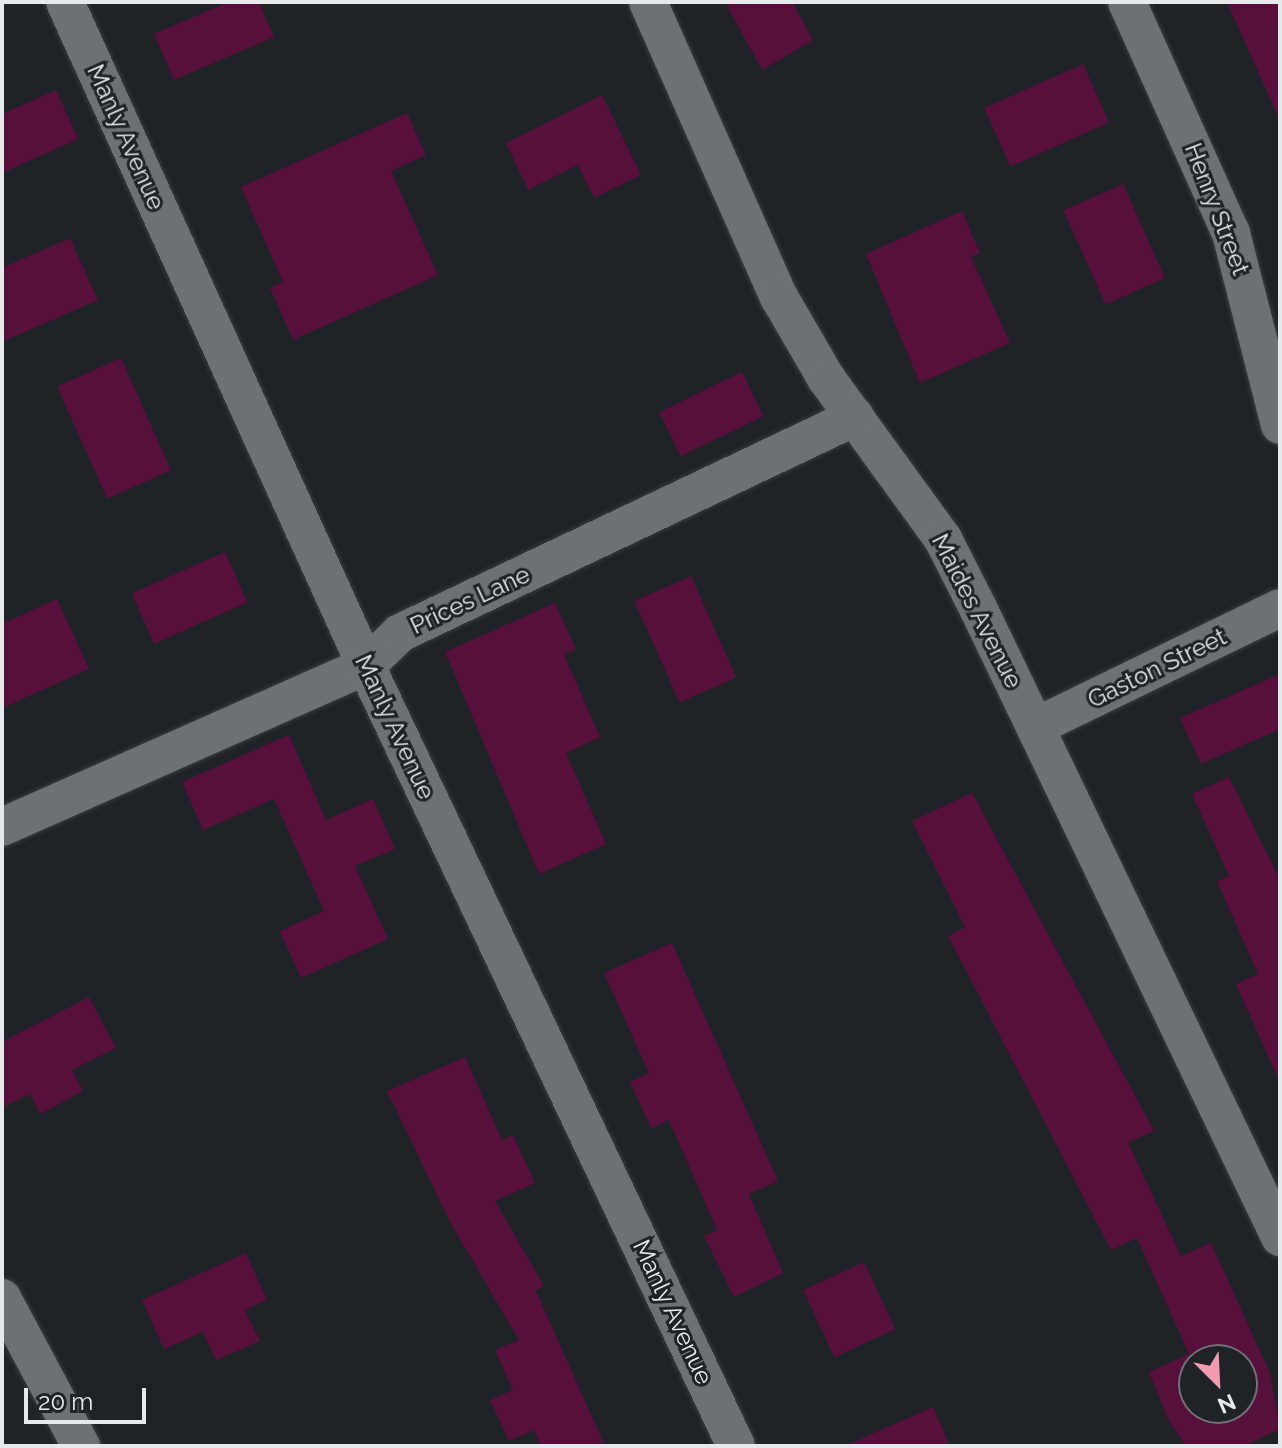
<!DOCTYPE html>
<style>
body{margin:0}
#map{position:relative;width:1282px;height:1448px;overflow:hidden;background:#1f2226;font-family:Raleway,sans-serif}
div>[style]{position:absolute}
.building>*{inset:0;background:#57103b;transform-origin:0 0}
.roads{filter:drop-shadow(0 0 2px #393d40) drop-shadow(0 0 2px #393d40)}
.minor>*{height:38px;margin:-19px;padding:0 19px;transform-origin:19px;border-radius:19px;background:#6d7176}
span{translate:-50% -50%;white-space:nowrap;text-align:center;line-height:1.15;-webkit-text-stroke:6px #1f2226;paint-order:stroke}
.street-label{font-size:24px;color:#e7eaec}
.frame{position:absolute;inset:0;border:4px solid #e7eaec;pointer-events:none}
.north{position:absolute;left:1178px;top:1344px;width:80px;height:80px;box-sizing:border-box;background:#1f2226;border:2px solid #6f7275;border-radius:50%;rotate:156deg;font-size:22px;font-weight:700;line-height:32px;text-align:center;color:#e7eaec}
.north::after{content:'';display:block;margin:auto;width:28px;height:36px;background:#f29aae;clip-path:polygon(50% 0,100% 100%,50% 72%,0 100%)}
.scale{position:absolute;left:24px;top:1388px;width:122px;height:36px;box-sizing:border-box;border:4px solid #e7eaec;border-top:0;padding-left:10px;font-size:24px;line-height:28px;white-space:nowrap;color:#e7eaec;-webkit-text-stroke:6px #1f2226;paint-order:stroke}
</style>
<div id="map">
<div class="building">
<i style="clip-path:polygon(228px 2px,259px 2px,274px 37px,174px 80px,154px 34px)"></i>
<i style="clip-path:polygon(725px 2px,792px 2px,813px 40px,762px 70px)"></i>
<i style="clip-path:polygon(1227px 2px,1280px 2px,1280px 121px)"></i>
<i style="left:1083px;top:64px;width:64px;height:108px;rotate:66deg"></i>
<i style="clip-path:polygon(56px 90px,78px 139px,2px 173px,2px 114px)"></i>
<i style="clip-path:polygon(602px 95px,641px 175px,594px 198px,578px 165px,528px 190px,506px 143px)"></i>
<i style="clip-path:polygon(407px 113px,426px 155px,391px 171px,438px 275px,293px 340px,270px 288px,283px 282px,241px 187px)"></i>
<i style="left:1123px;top:184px;width:103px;height:65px;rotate:66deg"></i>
<i style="clip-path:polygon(962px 211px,980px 253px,971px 257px,1010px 343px,920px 383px,866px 254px)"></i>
<i style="clip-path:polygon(70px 238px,98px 300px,2px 342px,2px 268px)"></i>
<i style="left:121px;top:358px;width:123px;height:70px;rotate:66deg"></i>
<i style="left:742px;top:372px;width:49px;height:92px;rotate:64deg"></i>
<i style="left:225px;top:552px;width:55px;height:102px;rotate:66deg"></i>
<i style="left:691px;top:576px;width:111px;height:62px;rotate:66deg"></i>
<i style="clip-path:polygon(57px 599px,89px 669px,2px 708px,2px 624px)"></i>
<i style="clip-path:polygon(555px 603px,576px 649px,564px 655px,600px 737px,566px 753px,606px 844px,539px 874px,445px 652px)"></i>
<i style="clip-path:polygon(1280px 674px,1280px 729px,1201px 764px,1180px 718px)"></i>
<i style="clip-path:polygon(289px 735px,326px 820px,373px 799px,395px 849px,355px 866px,388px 939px,301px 978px,280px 931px,324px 911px,274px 799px,203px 830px,182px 782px)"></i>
<i style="clip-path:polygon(1229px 777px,1280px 880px,1280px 1083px,1236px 984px,1258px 974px,1217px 881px,1229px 876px,1192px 794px)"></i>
<i style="clip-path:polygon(evenodd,972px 793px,1154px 1131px,1128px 1143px,1181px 1256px,1211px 1243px,1270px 1373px,1280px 1429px,1244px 1446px,1186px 1446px,1168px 1419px,1149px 1372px,1189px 1354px,1137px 1238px,1111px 1250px,948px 936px,965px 927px,912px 821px,972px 793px,1194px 1360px,1242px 1360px,1242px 1408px,1194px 1408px,1194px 1360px)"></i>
<i style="clip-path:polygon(672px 943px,778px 1181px,749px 1194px,783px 1273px,734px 1297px,704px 1236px,717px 1230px,669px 1120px,651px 1128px,630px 1082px,649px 1073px,604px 973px)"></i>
<i style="clip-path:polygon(89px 997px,116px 1048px,72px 1070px,83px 1091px,40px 1114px,30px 1094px,2px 1108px,2px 1042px)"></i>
<i style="clip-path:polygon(465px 1057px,502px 1140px,513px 1135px,535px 1183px,495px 1201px,544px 1286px,536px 1291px,605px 1446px,541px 1446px,534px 1430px,509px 1441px,490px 1400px,513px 1390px,495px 1350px,519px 1340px,450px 1222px,387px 1091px)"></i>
<i style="clip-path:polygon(246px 1253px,267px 1300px,245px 1310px,260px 1341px,216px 1360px,203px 1332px,164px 1349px,142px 1300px)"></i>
<i style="left:864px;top:1262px;width:74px;height:67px;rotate:65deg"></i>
<i style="clip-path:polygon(933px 1407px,950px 1446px,845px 1446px)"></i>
</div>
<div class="roads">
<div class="minor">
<i style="left:65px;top:2px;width:729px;rotate:65.61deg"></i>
<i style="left:366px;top:666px;width:863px;rotate:64.62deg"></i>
<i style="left:648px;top:2px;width:323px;rotate:66.1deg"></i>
<i style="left:779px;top:297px;width:94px;rotate:59.9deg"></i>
<i style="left:826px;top:378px;width:199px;rotate:54deg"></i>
<i style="left:943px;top:539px;width:77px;rotate:63.1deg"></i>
<i style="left:978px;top:608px;width:698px;rotate:64.35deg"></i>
<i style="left:1127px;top:2px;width:253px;rotate:65.8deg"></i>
<i style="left:1231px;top:233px;width:198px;rotate:75.7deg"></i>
<i style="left:1035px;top:727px;width:272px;rotate:-25.9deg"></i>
<i style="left:2px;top:827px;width:398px;rotate:-23.9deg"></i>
<i style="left:366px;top:666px;width:47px;rotate:-44.1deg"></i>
<i style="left:400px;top:633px;width:504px;rotate:-25.39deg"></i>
<i style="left:2px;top:1298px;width:168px;rotate:61.9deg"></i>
</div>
</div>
<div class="street-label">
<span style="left:126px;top:137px;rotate:66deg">Manly Avenue</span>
<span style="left:1217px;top:209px;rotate:69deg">Henry Street</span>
<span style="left:470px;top:600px;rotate:-25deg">Prices Lane</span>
<span style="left:977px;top:611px;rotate:63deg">Maides Avenue</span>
<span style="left:1157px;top:668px;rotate:-26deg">Gaston Street</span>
<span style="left:395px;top:727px;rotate:65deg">Manly Avenue</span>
<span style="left:673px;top:1312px;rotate:65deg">Manly Avenue</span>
</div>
<div class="frame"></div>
<div class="north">N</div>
<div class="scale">20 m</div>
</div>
